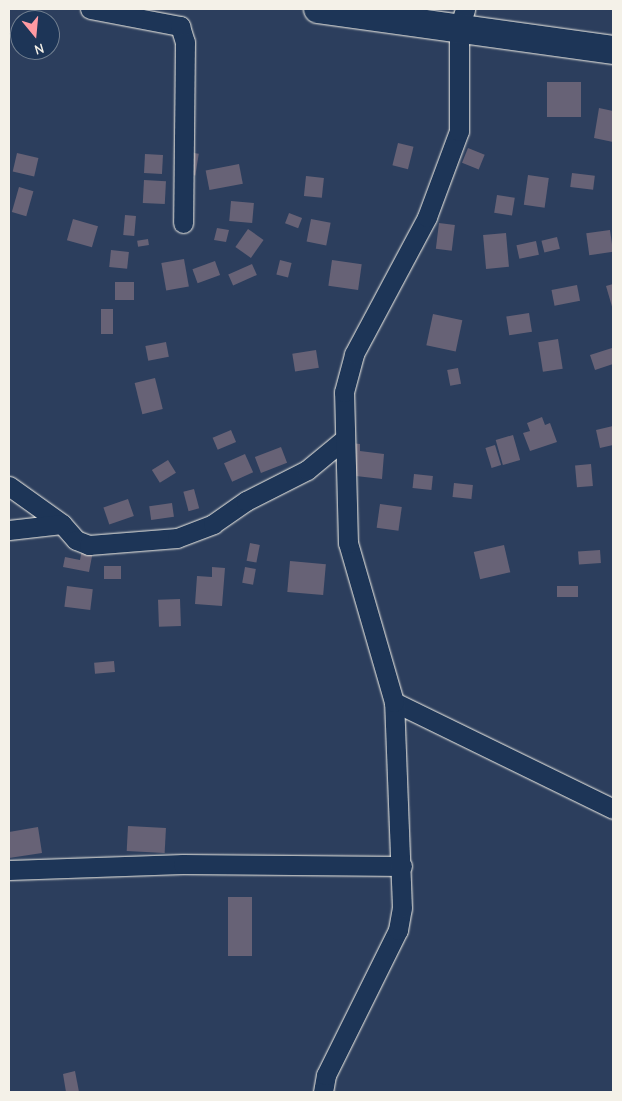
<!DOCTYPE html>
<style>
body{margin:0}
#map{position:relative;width:622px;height:1101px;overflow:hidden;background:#2c3e5d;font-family:"Comic Neue",sans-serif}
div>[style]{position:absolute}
.building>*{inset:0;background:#676276;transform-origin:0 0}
.roads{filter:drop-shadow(0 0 1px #f4f1e8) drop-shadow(0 0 1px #f4f1e8)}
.street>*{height:19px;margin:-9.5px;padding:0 9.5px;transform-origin:9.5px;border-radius:9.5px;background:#1d3557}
.primary>*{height:28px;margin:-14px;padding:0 14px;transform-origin:14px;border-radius:14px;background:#1d3557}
span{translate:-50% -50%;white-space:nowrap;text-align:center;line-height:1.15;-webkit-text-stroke:4px #1d3557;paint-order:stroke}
.frame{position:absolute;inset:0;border:10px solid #f4f1e8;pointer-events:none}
.north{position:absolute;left:10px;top:10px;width:50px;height:50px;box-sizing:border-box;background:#1d3557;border:1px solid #738091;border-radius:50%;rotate:163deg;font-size:14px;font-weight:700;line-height:20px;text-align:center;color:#f4f1e8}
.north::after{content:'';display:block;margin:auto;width:18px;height:22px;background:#ff9aa2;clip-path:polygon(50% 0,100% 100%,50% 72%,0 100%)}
</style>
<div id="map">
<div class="building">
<i style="left:547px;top:82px;width:34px;height:35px"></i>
<i style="clip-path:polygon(599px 108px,613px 111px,613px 142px,594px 138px)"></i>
<i style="left:398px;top:143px;width:16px;height:23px;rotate:14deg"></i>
<i style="left:468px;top:148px;width:18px;height:16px;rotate:22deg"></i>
<i style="left:181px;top:151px;width:18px;height:22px;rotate:9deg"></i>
<i style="left:17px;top:153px;width:22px;height:19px;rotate:13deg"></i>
<i style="left:145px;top:154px;width:18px;height:19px;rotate:3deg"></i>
<i style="left:239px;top:164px;width:20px;height:34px;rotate:79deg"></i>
<i style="left:572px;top:173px;width:23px;height:14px;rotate:7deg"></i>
<i style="left:528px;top:175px;width:21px;height:30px;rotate:8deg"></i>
<i style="left:306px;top:176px;width:18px;height:20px;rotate:6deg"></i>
<i style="left:144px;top:180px;width:22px;height:23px;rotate:3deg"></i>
<i style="left:19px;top:187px;width:15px;height:26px;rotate:16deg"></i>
<i style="left:497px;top:195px;width:18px;height:18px;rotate:9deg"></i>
<i style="left:231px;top:201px;width:23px;height:20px;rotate:5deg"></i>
<i style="left:289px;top:213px;width:14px;height:11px;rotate:21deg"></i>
<i style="left:125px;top:215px;width:11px;height:20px;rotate:5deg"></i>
<i style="left:73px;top:219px;width:26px;height:22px;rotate:16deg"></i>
<i style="left:311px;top:219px;width:20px;height:23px;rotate:11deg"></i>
<i style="left:439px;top:223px;width:16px;height:26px;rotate:7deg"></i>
<i style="clip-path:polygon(217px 228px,229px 230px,226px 242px,214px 240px)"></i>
<i style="left:248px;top:229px;width:19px;height:22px;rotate:35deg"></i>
<i style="left:610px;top:230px;width:22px;height:24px;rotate:82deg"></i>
<i style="left:506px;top:233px;width:34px;height:23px;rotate:85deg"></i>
<i style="left:557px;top:237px;width:12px;height:16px;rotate:76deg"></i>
<i style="left:148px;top:239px;width:6px;height:11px;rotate:81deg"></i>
<i style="left:536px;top:241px;width:14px;height:20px;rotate:78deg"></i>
<i style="left:111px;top:250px;width:18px;height:17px;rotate:6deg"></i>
<i style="left:184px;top:259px;width:28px;height:23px;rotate:80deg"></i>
<i style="left:280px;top:260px;width:12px;height:15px;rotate:14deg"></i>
<i style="left:332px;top:260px;width:30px;height:26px;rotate:8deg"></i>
<i style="left:215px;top:261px;width:15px;height:24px;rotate:70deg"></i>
<i style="left:252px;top:264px;width:12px;height:26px;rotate:66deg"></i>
<i style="left:115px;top:282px;width:19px;height:18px"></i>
<i style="clip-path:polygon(613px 284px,613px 310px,606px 286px)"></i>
<i style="left:577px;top:285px;width:16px;height:26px;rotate:79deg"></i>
<i style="left:101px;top:309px;width:12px;height:25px"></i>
<i style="left:529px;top:313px;width:19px;height:23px;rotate:81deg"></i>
<i style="left:433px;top:314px;width:30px;height:32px;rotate:12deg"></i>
<i style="left:558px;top:339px;width:30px;height:20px;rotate:81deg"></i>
<i style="left:166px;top:342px;width:15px;height:21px;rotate:79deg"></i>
<i style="clip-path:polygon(612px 348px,613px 364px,595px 370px,590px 355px)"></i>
<i style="left:316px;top:350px;width:18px;height:24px;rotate:81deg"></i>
<i style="left:458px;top:368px;width:16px;height:11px;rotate:79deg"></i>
<i style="left:155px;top:378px;width:32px;height:21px;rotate:76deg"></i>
<i style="clip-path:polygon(542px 417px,545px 425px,550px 423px,557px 442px,530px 451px,523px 433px,530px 431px,527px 423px)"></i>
<i style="clip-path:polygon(613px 426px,613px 445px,600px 448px,596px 430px)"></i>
<i style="left:231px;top:430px;width:13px;height:20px;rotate:67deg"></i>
<i style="left:513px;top:435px;width:26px;height:18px;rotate:74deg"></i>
<i style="clip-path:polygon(351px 443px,360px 444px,360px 451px,384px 454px,382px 479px,347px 475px)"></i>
<i style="left:495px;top:445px;width:21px;height:10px;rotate:73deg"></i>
<i style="left:281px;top:447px;width:17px;height:28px;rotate:69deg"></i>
<i style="left:245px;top:454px;width:20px;height:23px;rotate:66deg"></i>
<i style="left:168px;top:460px;width:15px;height:19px;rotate:58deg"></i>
<i style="left:591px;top:464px;width:22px;height:16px;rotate:85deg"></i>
<i style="left:414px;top:474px;width:19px;height:14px;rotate:6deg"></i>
<i style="left:454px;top:483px;width:19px;height:14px;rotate:6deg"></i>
<i style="left:194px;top:489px;width:20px;height:11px;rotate:75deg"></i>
<i style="left:128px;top:499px;width:18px;height:26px;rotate:71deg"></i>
<i style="left:172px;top:503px;width:14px;height:23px;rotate:82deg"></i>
<i style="left:380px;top:504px;width:22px;height:24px;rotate:8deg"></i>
<i style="left:250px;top:543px;width:10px;height:18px;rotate:11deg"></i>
<i style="left:504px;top:545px;width:28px;height:31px;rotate:77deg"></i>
<i style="clip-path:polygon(82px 549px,93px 551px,89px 572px,63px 567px,65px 557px,80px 560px)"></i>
<i style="left:600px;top:550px;width:13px;height:22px;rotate:86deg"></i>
<i style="left:290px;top:561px;width:36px;height:31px;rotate:5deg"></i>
<i style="left:104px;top:566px;width:17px;height:13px"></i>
<i style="clip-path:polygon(212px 567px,225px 568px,222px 606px,195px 604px,197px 576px,212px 577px)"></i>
<i style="left:245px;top:567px;width:11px;height:16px;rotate:10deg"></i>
<i style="left:67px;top:586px;width:26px;height:21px;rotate:7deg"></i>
<i style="left:557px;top:586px;width:21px;height:11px"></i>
<i style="left:180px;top:599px;width:27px;height:22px;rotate:88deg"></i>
<i style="left:114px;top:661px;width:11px;height:20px;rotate:85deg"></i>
<i style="left:128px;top:826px;width:38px;height:25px;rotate:3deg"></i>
<i style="clip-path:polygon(38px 827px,42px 853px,9px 858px,9px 832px)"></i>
<i style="left:228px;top:897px;width:24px;height:59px"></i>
<i style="clip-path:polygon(75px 1071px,79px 1092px,66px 1092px,63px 1074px)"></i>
</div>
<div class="roads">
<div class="street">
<i style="left:90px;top:9px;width:92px;rotate:10.7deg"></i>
<i style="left:180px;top:26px;width:17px;rotate:73deg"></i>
<i style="left:185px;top:42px;width:181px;rotate:90.6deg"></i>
<i style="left:9px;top:486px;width:65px;rotate:35.6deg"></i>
<i style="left:62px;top:524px;width:21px;rotate:49deg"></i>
<i style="left:76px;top:540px;width:14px;rotate:21deg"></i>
<i style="left:89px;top:545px;width:88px;rotate:-4.5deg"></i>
<i style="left:177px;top:538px;width:39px;rotate:-21deg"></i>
<i style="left:213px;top:524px;width:40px;rotate:-34.9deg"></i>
<i style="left:246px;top:501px;width:68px;rotate:-26.9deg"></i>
<i style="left:307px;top:470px;width:45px;rotate:-39.6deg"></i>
<i style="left:9px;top:530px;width:53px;rotate:-6.5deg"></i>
<i style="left:394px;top:702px;width:244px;rotate:26deg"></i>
<i style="left:9px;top:870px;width:174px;rotate:-2deg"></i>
<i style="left:183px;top:864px;width:219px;rotate:0.5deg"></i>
<i style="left:323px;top:1092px;width:17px;rotate:-80deg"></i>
<i style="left:326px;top:1075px;width:162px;rotate:-63.6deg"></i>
<i style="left:398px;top:930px;width:22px;rotate:-80deg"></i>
<i style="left:402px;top:908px;width:206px;rotate:-92.2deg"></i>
<i style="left:394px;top:702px;width:166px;rotate:-106.1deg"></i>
<i style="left:348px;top:543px;width:151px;rotate:-91.5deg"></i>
<i style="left:344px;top:392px;width:39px;rotate:-75deg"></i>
<i style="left:354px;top:354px;width:155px;rotate:-61.9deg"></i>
<i style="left:427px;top:217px;width:92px;rotate:-69.6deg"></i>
<i style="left:459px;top:131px;width:103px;rotate:-90deg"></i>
<i style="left:459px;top:28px;width:20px;rotate:-72deg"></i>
</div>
<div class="primary">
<i style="left:318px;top:9px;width:298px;rotate:7.9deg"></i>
</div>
</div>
<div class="frame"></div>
<div class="north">N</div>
</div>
